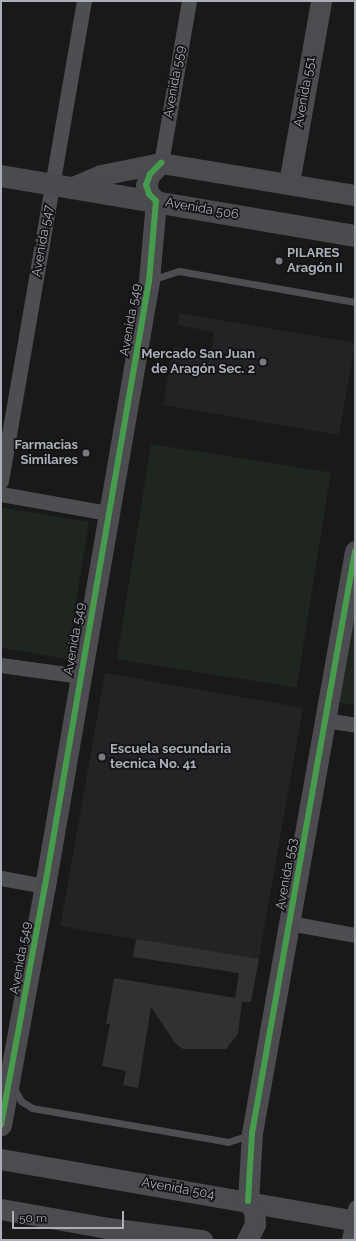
<!DOCTYPE html>
<meta charset="utf-8">
<style>
body{margin:0}
#map{position:relative;width:356px;height:1241px;overflow:hidden;background:#191919;font-family:Raleway,sans-serif}
div>[style]{position:absolute}
.built>*{inset:0;background:#232325;transform-origin:0 0}
.green>*{inset:0;background:#1f2620;transform-origin:0 0}
.building>*{inset:0;background:#313131}
.lane>*{height:7px;margin:-3.5px;padding:0 3.5px;transform-origin:3.5px;border-radius:3.5px;background:#4d4e52}
.street>*{height:15px;margin:-7.5px;padding:0 7.5px;transform-origin:7.5px;border-radius:7.5px;background:#4d4e52}
.secondary>*{height:21px;margin:-10.5px;padding:0 10.5px;transform-origin:10.5px;border-radius:10.5px;background:#4c4c50}
.primary>*{height:22px;margin:-11px;padding:0 11px;transform-origin:11px;border-radius:11px;background:#4a4b4e}
.cycleway>*{height:6px;margin:-3px;padding:0 3px;transform-origin:3px;border-radius:3px;background:#469c4c}
.dots>*{width:11px;height:11px;translate:-50% -50%;box-sizing:border-box;border:2px solid #131315;border-radius:50%}
span{translate:-50% -50%;white-space:nowrap;text-align:center;line-height:1.15;-webkit-text-stroke:3.5px #131315;paint-order:stroke}
.street-label{font-size:13px;color:#abafb9}
.poi-label{font-size:13px;color:#abafb9;font-weight:700}
.left{translate:0 -50%;text-align:left}
.right{translate:-100% -50%;text-align:right}
.frame{position:absolute;inset:0;border:2px solid #abafb9;pointer-events:none}
.scale{position:absolute;left:12px;top:1211px;width:112px;height:18px;box-sizing:border-box;border:2px solid #abafb9;border-top:0;padding-left:5px;font-size:12px;line-height:14px;white-space:nowrap;color:#abafb9;-webkit-text-stroke:3px #131315;paint-order:stroke}
</style>
<div id="map">
<div class="built">
<i style="clip-path:polygon(179px 313px,355px 343px,339px 435px,163px 405px,173px 347px,211px 353px,214px 332px,177px 325px)"></i>
<i style="left:105px;top:673px;width:201px;height:257px;rotate:10deg"></i>
</div>
<div class="green">
<i style="left:151px;top:444px;width:182px;height:218px;rotate:9deg"></i>
<i style="clip-path:polygon(1px 507px,89px 522px,67px 659px,1px 648px)"></i>
<i style="clip-path:polygon(355px 581px,355px 705px,334px 702px)"></i>
</div>
<div class="building">
<i style="clip-path:polygon(136px 939px,259px 959px,251px 1002px,242px 1002px,238px 1034px,226px 1049px,183px 1049px,175px 1043px,151px 1007px,138px 1088px,123px 1085px,126px 1071px,102px 1066px,110px 1024px,106px 1024px,114px 978px,235px 998px,239px 973px,133px 957px)"></i>
</div>
<div class="lane">
<i style="left:151px;top:280px;width:29px;rotate:-18deg"></i>
<i style="left:179px;top:271px;width:179px;rotate:10deg"></i>
<i style="left:13px;top:1087px;width:16px;rotate:60deg"></i>
<i style="left:21px;top:1101px;width:13px;rotate:32deg"></i>
<i style="left:32px;top:1108px;width:199px;rotate:9.8deg"></i>
<i style="left:228px;top:1142px;width:22px;rotate:-18deg"></i>
</div>
<div class="street">
<i style="left:161px;top:163px;width:164px;rotate:-80.2deg"></i>
<i style="left:1px;top:481px;width:487px;rotate:-80.2deg"></i>
<i style="left:1px;top:494px;width:109px;rotate:10.1deg"></i>
<i style="left:1px;top:665px;width:80px;rotate:7.9deg"></i>
<i style="left:325px;top:720px;width:30px;rotate:9deg"></i>
<i style="left:1px;top:878px;width:45px;rotate:10.3deg"></i>
<i style="left:289px;top:923px;width:67px;rotate:10.3deg"></i>
<i style="left:349px;top:1240px;width:33px;rotate:-79deg"></i>
</div>
<div class="secondary">
<i style="left:289px;top:183px;width:185px;rotate:-80deg"></i>
<i style="left:73px;top:187px;width:30px;rotate:-23deg"></i>
<i style="left:101px;top:175px;width:61px;rotate:-11.3deg"></i>
<i style="left:161px;top:163px;width:197px;rotate:9.4deg"></i>
<i style="left:1px;top:1125px;width:243px;rotate:-79.6deg"></i>
<i style="left:45px;top:886px;width:614px;rotate:-80.25deg"></i>
<i style="left:149px;top:281px;width:80px;rotate:-85deg"></i>
<i style="left:156px;top:201px;width:10px;rotate:-135deg"></i>
<i style="left:149px;top:194px;width:9px;rotate:-108deg"></i>
<i style="left:146px;top:185px;width:12px;rotate:-70deg"></i>
<i style="left:150px;top:174px;width:16px;rotate:-45deg"></i>
<i style="left:1px;top:1159px;width:359px;rotate:9.9deg"></i>
<i style="left:248px;top:1201px;width:68px;rotate:-86.6deg"></i>
<i style="left:252px;top:1133px;width:591px;rotate:-79.96deg"></i>
<i style="left:1px;top:1209px;width:109px;rotate:10.1deg"></i>
<i style="left:108px;top:1228px;width:95px;rotate:7.3deg"></i>
<i style="left:247px;top:1240px;width:18px;rotate:-63deg"></i>
<i style="left:255px;top:1224px;width:13px;rotate:-94deg"></i>
<i style="left:254px;top:1211px;width:12px;rotate:-121deg"></i>
</div>
<div class="primary">
<i style="left:1px;top:176px;width:359px;rotate:9.6deg"></i>
</div>
<div class="cycleway">
<i style="left:1px;top:1125px;width:243px;rotate:-79.6deg"></i>
<i style="left:45px;top:886px;width:614px;rotate:-80.25deg"></i>
<i style="left:149px;top:281px;width:80px;rotate:-85deg"></i>
<i style="left:156px;top:201px;width:10px;rotate:-135deg"></i>
<i style="left:149px;top:194px;width:9px;rotate:-108deg"></i>
<i style="left:146px;top:185px;width:12px;rotate:-70deg"></i>
<i style="left:150px;top:174px;width:16px;rotate:-45deg"></i>
<i style="left:248px;top:1201px;width:68px;rotate:-86.6deg"></i>
<i style="left:252px;top:1133px;width:591px;rotate:-79.96deg"></i>
</div>
<div class="dots">
<i style="left:279px;top:261px;background:#787a81"></i>
<i style="left:263px;top:362px;background:#787a81"></i>
<i style="left:86px;top:453px;background:#787a81"></i>
<i style="left:102px;top:757px;background:#787a81"></i>
</div>
<div class="street-label">
<span style="left:175px;top:82px;rotate:-80deg">Avenida 559</span>
<span style="left:305px;top:92px;rotate:-80deg">Avenida 551</span>
<span style="left:202px;top:209px;rotate:10deg">Avenida 506</span>
<span style="left:43px;top:241px;rotate:-80deg">Avenida 547</span>
<span style="left:131px;top:320px;rotate:-80deg">Avenida 549</span>
<span style="left:75px;top:639px;rotate:-80deg">Avenida 549</span>
<span style="left:287px;top:874px;rotate:-80deg">Avenida 553</span>
<span style="left:21px;top:958px;rotate:-80deg">Avenida 549</span>
<span style="left:178px;top:1189px;rotate:10deg">Avenida 504</span>
</div>
<div class="poi-label">
<span class="left" style="left:287px;top:261px">PILARES<br>Aragón II</span>
<span class="right" style="left:255px;top:362px">Mercado San Juan<br>de Aragón Sec. 2</span>
<span class="right" style="left:78px;top:453px">Farmacias<br>Similares</span>
<span class="left" style="left:110px;top:757px">Escuela secundaria<br>tecnica No. 41</span>
</div>
<div class="frame"></div>
<div class="scale">50 m</div>
</div>
